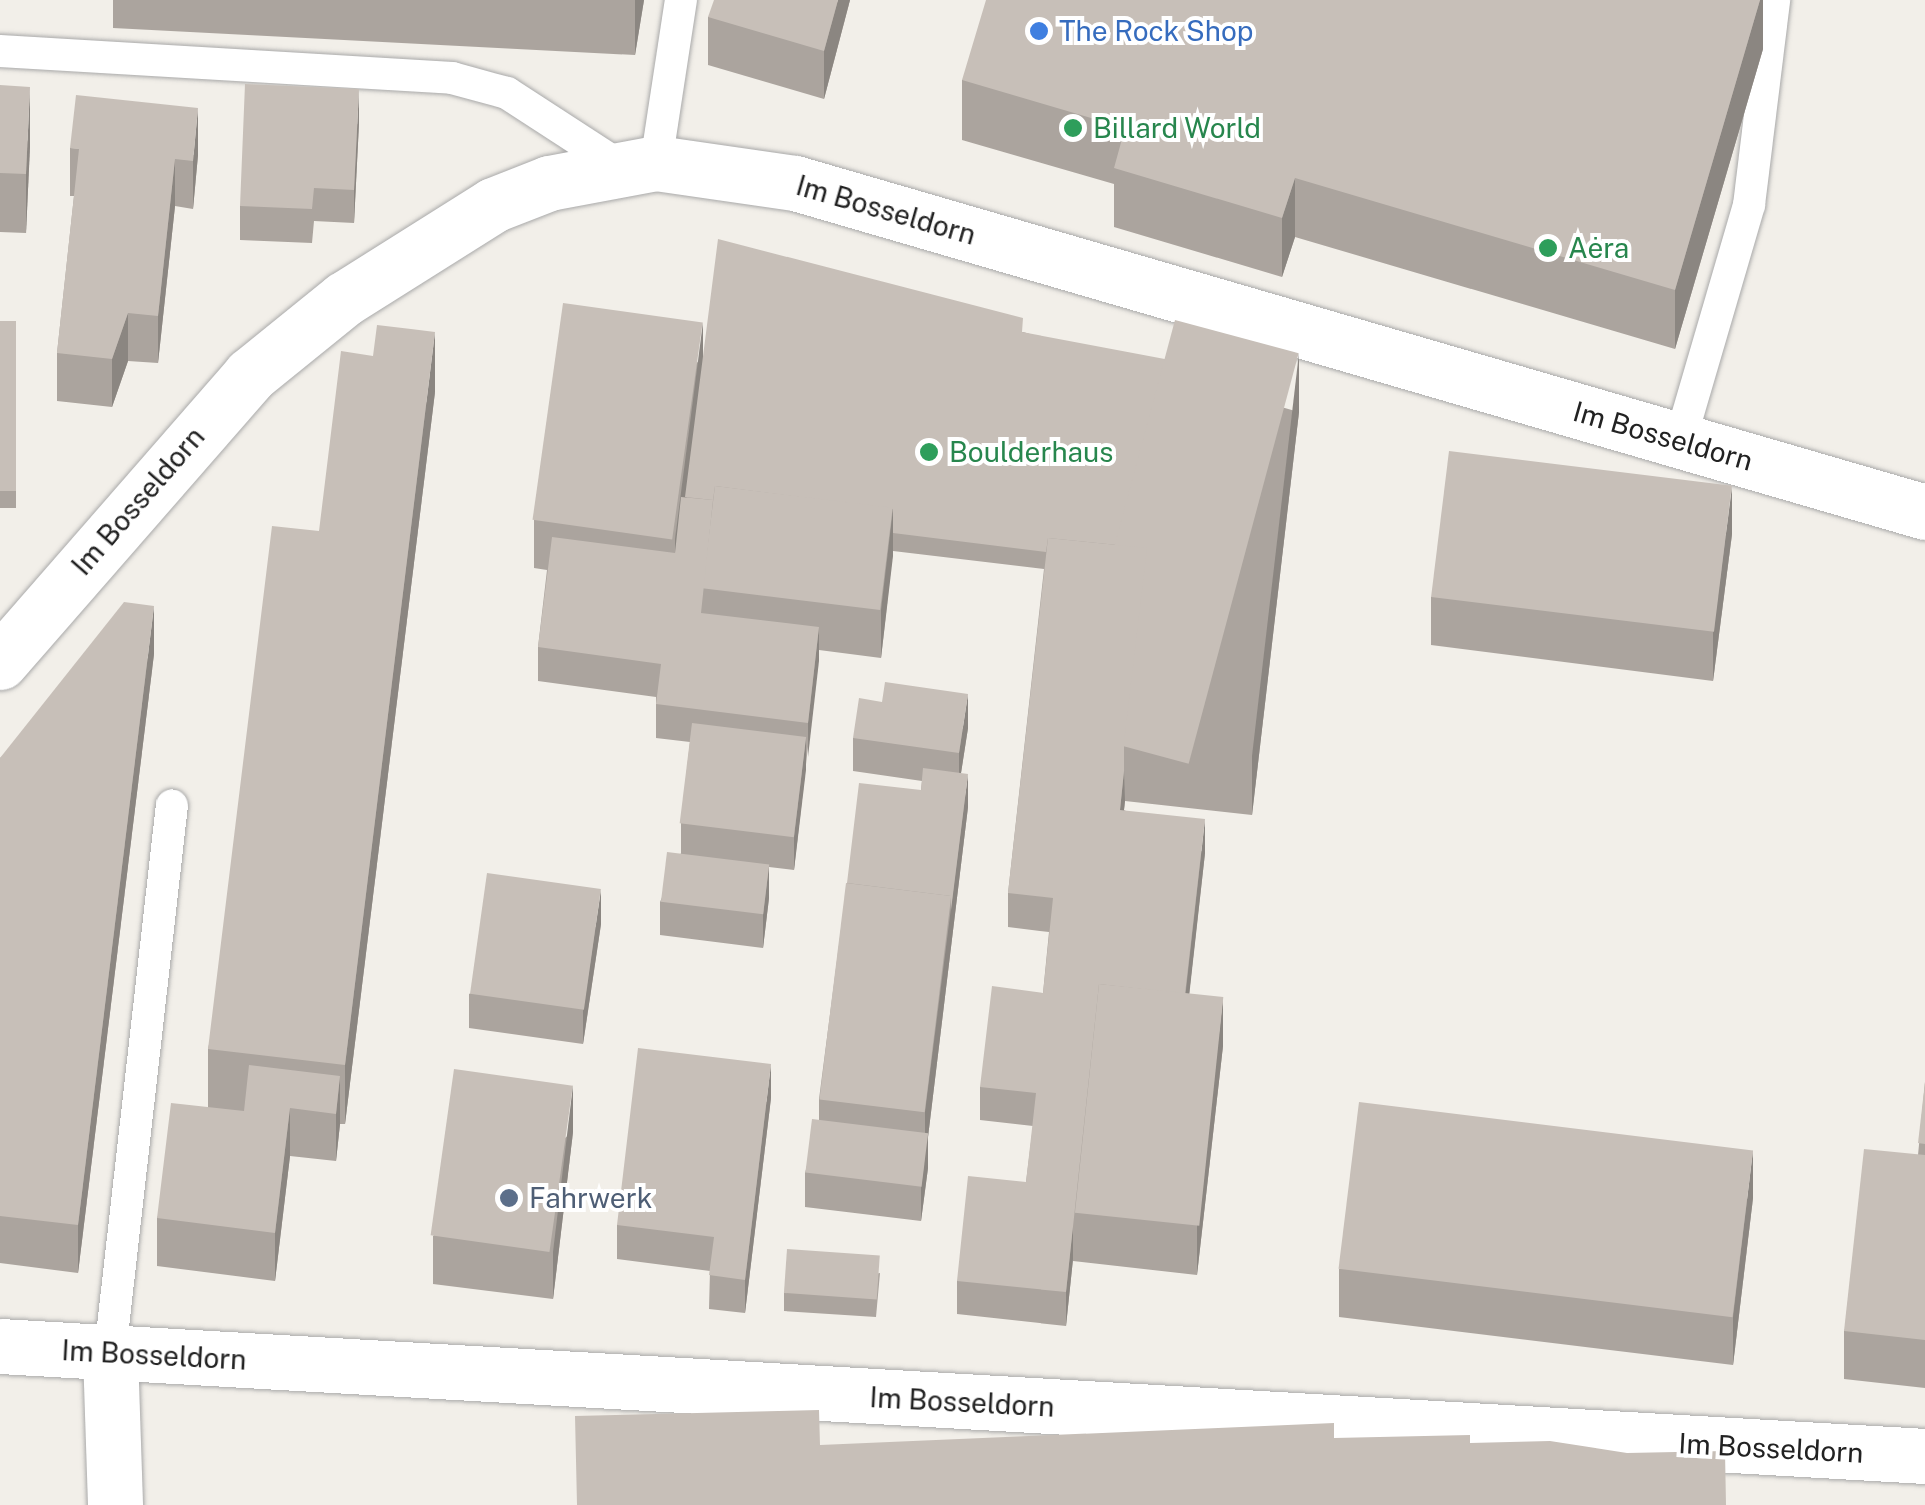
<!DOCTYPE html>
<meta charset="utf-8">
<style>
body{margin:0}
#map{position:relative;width:1925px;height:1505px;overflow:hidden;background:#f2efe9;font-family:"Public Sans",sans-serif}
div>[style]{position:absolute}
.roads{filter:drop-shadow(0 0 2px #a9a9a9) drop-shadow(0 0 2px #a9a9a9)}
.service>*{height:32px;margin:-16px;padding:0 16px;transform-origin:16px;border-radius:16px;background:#fff}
.minor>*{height:55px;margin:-27.5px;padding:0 27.5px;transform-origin:27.5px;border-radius:27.5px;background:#fff}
.wall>*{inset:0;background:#aba49e;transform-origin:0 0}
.shaded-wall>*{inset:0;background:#8b8681}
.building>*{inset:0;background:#c7bfb8;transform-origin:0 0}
.dots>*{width:28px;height:28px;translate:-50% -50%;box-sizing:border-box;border:5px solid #fff;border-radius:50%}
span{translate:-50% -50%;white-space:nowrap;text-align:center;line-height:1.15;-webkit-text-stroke:8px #fff;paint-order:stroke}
.shop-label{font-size:28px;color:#366cbe}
.left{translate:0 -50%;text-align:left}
.leisure-label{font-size:28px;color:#27864d}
.street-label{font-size:28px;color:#222}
.service-label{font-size:28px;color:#4e5e75}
</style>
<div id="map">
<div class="roads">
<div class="service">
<i style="left:0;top:51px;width:453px;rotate:3.4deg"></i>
<i style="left:452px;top:78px;width:57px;rotate:15.3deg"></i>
<i style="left:507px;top:93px;width:136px;rotate:33deg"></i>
<i style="left:656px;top:163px;width:165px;rotate:-81.3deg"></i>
<i style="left:1680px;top:441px;width:246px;rotate:-73.7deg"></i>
<i style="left:1749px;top:205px;width:207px;rotate:-83deg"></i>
<i style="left:110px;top:1353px;width:551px;rotate:-83.55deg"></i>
</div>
<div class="minor">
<i style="left:0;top:662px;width:381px;rotate:-48.9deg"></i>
<i style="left:250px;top:375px;width:121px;rotate:-39deg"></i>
<i style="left:344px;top:299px;width:176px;rotate:-32.2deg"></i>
<i style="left:493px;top:205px;width:60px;rotate:-21.4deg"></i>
<i style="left:549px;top:183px;width:109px;rotate:-10.6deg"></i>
<i style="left:656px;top:163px;width:140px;rotate:8.2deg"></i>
<i style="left:795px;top:183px;width:1177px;rotate:16.23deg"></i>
<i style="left:0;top:1346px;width:1928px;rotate:3.27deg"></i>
<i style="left:110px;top:1353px;width:152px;rotate:88.1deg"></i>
</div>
</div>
<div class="wall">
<i style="clip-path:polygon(113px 0,644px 0,635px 55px,113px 28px)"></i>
<i style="clip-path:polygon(850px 0,824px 99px,708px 65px,708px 17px)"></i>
<i style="clip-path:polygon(1763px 0,1763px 49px,1675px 349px,1295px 237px,1282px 277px,1114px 227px,1114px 184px,962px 140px,962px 80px)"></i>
<i style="clip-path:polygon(0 85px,30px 146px,26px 233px,0 232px)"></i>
<i style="clip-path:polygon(359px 123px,354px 223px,314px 221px,312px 243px,240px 240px,240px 206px)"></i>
<i style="clip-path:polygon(70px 148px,198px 155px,193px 209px,175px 206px,158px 363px,128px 361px,112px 407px,57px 401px,57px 353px,74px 196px,70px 196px)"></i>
<i style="left:0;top:321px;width:16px;height:187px"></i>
<i style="clip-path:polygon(1023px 332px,1299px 412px,1252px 815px,1125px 801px,1124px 810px,1205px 853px,1189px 994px,1223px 1046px,1197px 1275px,1073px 1261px,1073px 1259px,1066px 1326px,957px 1314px,957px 1281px,1026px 1182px,1033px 1126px,980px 1120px,980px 1087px,1043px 993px,1049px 932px,1008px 927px,1008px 893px,1044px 569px,893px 551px,881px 658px,819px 650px,794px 870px,769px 867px,769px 898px,763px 948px,660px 935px,660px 902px,681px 853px,681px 823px,690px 742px,656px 738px,656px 697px,538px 681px,538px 647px,547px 570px,534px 568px,534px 520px,703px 357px)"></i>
<i style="clip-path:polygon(435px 392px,345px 1124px,340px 1124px,336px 1161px,290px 1156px,275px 1281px,157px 1266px,157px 1218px,208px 1107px,208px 1049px,319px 531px)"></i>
<i style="clip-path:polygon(1732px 534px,1713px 681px,1431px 645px,1431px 597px)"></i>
<i style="clip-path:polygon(154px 654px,78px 1273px,0 1263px,0 758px)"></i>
<i style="clip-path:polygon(968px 728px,961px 773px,968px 807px,928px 1137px,928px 1168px,921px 1221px,805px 1207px,805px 1173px,819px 1120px,819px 1099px,847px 883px,921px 790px,922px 781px,853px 771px,853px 738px)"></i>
<i style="clip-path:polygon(601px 924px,583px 1044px,469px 1028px,469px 994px)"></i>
<i style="clip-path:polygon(1925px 1082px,1925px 1388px,1844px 1379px,1844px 1331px,1918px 1155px)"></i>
<i style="clip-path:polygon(771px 1098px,745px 1313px,709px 1309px,710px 1271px,617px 1259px,617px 1225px)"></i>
<i style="clip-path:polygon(573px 1132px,553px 1299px,433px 1284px,433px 1236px)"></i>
<i style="clip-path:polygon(1753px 1198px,1733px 1365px,1339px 1317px,1339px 1269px)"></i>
<i style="clip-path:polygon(880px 1273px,876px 1317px,784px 1311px,784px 1293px)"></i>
</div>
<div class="shaded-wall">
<i style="clip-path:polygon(635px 0,644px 0,635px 55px)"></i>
<i style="clip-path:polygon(838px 0,850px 0,824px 99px,824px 51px)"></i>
<i style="clip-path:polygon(1760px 0,1763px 0,1763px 49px,1675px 349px,1675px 290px)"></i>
<i style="clip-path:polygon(30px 87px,30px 146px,26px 233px,26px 174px)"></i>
<i style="clip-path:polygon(359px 89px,359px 123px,354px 223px,354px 190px)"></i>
<i style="clip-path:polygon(198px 108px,198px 155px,193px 209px,193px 161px)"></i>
<i style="clip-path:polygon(175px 159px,175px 206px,158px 363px,158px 316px)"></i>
<i style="clip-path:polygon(1295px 178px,1295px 237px,1282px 277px,1282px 218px)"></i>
<i style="clip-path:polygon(128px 313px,128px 361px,112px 407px,112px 359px)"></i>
<i style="clip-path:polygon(703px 322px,703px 370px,675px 587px,675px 539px)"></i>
<i style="clip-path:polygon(435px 332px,435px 392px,345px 1124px,345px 1065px)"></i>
<i style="clip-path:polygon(1299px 353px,1299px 412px,1252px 815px,1252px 756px)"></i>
<i style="clip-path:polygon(1732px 487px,1732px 534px,1713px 681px,1713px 633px)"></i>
<i style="clip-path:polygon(893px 509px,893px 556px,881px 658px,881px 610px)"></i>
<i style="clip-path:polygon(154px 606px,154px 654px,78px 1273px,78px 1225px)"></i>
<i style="clip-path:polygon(819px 627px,819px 661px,808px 757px,808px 723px)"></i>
<i style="clip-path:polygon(968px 694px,968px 728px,959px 786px,959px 753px)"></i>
<i style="clip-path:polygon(806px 737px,806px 770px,794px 870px,794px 837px)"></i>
<i style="clip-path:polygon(1124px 771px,1125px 801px,1120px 844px,1120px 810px)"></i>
<i style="clip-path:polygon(968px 774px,968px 807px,928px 1137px,928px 1168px,921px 1221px,921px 1188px,925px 1155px,925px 1112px)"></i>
<i style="clip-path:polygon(1205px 819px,1205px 853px,1184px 1042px,1184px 1008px)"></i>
<i style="clip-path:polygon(769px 865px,769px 898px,763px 948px,763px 915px)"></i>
<i style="clip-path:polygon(601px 890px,601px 924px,583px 1044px,583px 1011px)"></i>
<i style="clip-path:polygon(1223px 998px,1223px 1046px,1197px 1275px,1197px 1227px)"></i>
<i style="clip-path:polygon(771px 1064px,771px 1098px,745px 1313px,745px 1280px)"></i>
<i style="clip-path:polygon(340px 1076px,340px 1124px,336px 1161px,336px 1114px)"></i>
<i style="clip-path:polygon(573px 1085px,573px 1132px,553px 1299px,553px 1252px)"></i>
<i style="clip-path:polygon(290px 1108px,290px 1156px,275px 1281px,275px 1233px)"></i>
<i style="clip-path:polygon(1753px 1150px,1753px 1198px,1733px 1365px,1733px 1317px)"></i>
<i style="clip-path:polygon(1073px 1225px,1073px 1259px,1066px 1326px,1066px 1292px)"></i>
</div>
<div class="building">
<i style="clip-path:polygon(714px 0,838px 0,824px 51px,708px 17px)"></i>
<i style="clip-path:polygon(986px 0,1760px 0,1675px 290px,1295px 178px,1282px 218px,1114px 168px,1125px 128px,962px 80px)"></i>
<i style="clip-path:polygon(245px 84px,359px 89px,354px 190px,314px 188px,312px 209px,240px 206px)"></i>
<i style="clip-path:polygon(0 85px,30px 87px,26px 174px,0 173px)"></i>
<i style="clip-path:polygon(76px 95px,198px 108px,193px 161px,175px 159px,158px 316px,128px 313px,112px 359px,57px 353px,79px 149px,70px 148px)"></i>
<i style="clip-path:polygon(718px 239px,1023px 318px,1022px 332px,1170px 360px,1147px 548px,1048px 538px,1046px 552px,893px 533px,893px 509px,715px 486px,713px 500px,685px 497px)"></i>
<i style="left:563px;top:303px;width:141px;height:219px;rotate:8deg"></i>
<i style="left:1175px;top:320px;width:128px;height:425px;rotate:15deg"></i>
<i style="left:0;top:321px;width:16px;height:170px"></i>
<i style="clip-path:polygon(377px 325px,435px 332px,345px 1065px,208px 1049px,272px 526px,319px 531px,341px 351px,373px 356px)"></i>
<i style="left:1449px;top:451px;width:285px;height:147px;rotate:7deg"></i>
<i style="left:715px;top:486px;width:179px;height:103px;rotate:7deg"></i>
<i style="clip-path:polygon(681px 497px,713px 500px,701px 613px,819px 627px,808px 723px,656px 704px,661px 664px,538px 647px,552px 537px,675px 553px)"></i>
<i style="clip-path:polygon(1048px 538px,1147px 548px,1124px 742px,1124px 771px,1120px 810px,1205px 819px,1185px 994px,1099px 984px,1066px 1292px,957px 1281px,968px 1176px,1026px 1182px,1036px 1093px,980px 1087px,992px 986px,1043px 993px,1053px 898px,1008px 893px)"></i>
<i style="clip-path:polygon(124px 602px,154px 606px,78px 1225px,0 1216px,0 758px)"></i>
<i style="clip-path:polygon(885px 682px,968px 694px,959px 753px,853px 738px,859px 698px,882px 702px)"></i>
<i style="left:692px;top:723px;width:115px;height:101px;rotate:7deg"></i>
<i style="clip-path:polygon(923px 768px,968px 774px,951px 910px,951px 896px,847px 883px,859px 783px,921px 790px)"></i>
<i style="left:667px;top:852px;width:103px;height:50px;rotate:7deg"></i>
<i style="left:487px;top:873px;width:115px;height:122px;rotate:8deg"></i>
<i style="left:846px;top:883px;width:106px;height:218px;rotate:7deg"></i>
<i style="left:1099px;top:984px;width:125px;height:230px;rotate:6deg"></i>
<i style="clip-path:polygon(638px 1048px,771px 1064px,745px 1280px,709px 1275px,714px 1237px,617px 1225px)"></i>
<i style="clip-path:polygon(249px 1065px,340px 1076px,336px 1114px,290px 1108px,275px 1233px,157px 1218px,171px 1103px,244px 1111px)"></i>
<i style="left:454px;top:1069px;width:120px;height:168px;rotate:8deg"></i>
<i style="clip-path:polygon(1925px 1082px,1925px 1144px,1918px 1143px)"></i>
<i style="left:1359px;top:1102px;width:397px;height:168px;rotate:7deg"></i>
<i style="left:812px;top:1119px;width:117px;height:54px;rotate:7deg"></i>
<i style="clip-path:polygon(1864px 1149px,1925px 1155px,1925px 1340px,1844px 1331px)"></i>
<i style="left:787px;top:1249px;width:93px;height:44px;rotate:4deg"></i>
<i style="clip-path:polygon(819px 1410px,820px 1445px,1334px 1423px,1334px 1438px,1470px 1435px,1470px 1443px,1550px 1441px,1627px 1453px,1725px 1451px,1726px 1505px,577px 1505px,575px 1416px)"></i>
</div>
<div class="dots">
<i style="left:1039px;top:31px;background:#3f7fe0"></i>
<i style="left:1073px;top:128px;background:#2e9e5b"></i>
<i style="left:1548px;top:248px;background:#2e9e5b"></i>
<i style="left:929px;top:452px;background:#2e9e5b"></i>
<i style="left:509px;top:1198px;background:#5c6f8a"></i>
</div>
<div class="shop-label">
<span class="left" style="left:1059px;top:31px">The Rock Shop</span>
</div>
<div class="leisure-label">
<span class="left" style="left:1093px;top:128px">Billard World</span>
<span class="left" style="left:1568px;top:248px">Aėra</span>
<span class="left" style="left:949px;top:452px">Boulderhaus</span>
</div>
<div class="street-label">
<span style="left:886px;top:210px;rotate:16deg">Im Bosseldorn</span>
<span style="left:1663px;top:436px;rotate:16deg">Im Bosseldorn</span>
<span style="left:138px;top:501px;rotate:-49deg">Im Bosseldorn</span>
<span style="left:154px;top:1355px;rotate:3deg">Im Bosseldorn</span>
<span style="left:962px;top:1402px;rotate:3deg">Im Bosseldorn</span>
<span style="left:1771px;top:1448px;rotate:3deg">Im Bosseldorn</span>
</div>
<div class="service-label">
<span class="left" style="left:529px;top:1198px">Fahrwerk</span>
</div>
</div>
